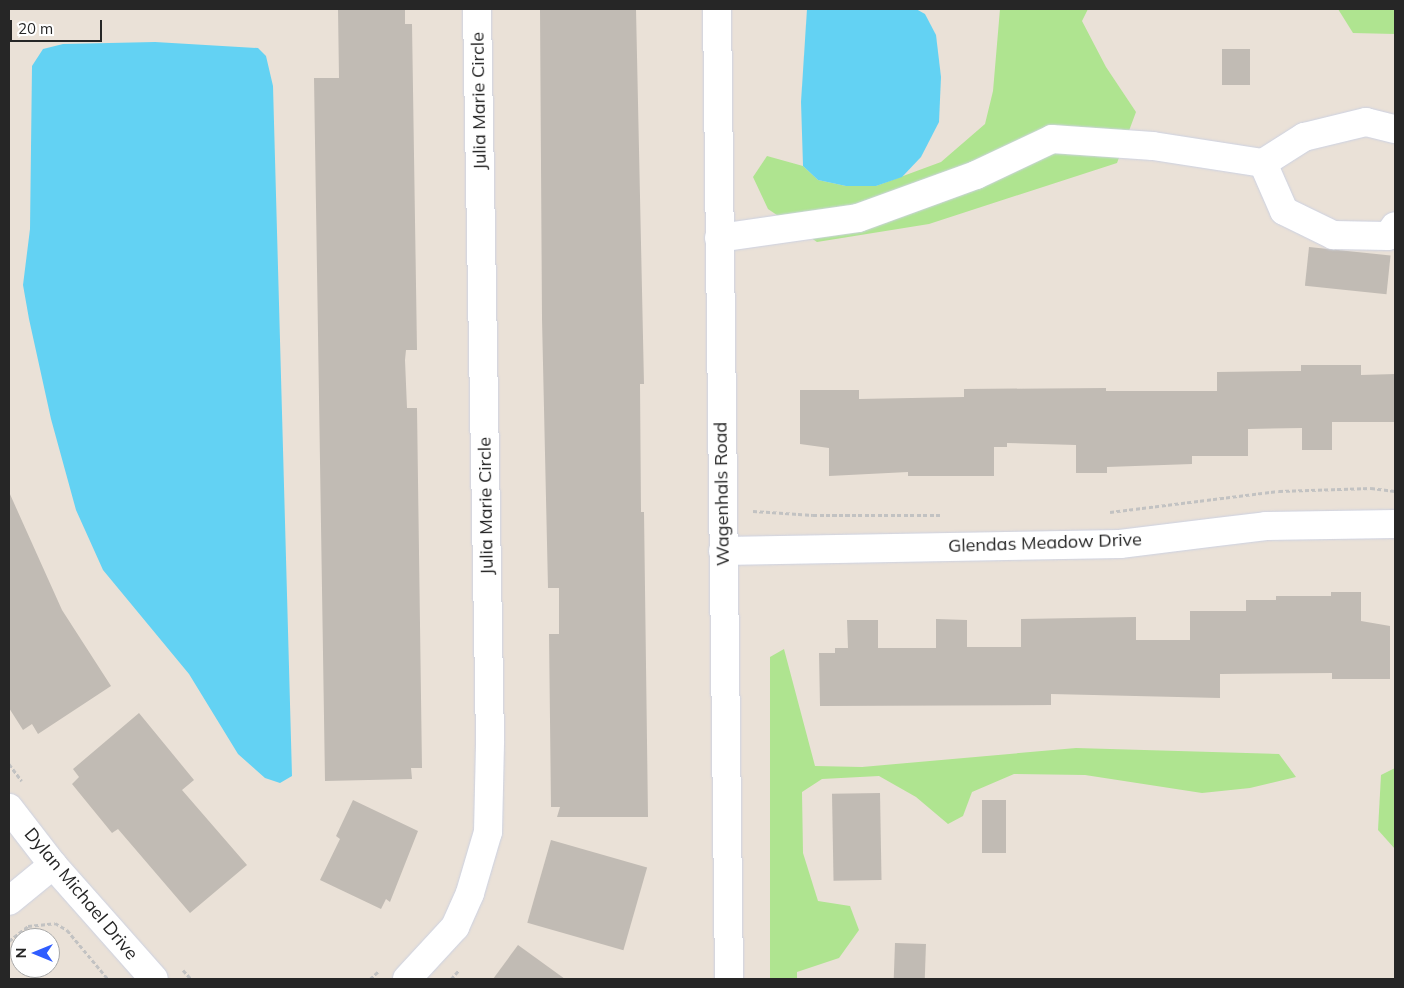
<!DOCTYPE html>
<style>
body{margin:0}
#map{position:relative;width:1404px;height:988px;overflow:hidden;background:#eae1d7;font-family:Mulish,sans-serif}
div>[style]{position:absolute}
.green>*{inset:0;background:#afe490}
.water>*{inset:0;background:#63d2f3}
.building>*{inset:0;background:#c1bbb4;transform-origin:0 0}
.path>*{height:3px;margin-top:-1.5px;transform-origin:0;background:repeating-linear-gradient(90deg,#c2c2c2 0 4px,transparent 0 6.5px)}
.roads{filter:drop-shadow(0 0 1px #ccd1e1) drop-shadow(0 0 1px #ccd1e1)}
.minor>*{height:28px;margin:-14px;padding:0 14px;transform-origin:14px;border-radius:14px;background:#fff}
span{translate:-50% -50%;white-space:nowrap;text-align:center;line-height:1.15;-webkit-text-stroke:4px #fff;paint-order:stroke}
.street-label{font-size:18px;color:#262626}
.frame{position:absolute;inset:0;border:10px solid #262626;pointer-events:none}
.north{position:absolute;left:10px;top:928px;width:50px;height:50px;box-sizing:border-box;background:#fff;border:1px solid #a8a8a8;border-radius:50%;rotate:270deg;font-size:14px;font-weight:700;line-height:20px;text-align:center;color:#262626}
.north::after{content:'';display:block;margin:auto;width:18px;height:22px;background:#2f5dff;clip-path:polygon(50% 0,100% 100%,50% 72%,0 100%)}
.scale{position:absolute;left:10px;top:20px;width:92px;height:22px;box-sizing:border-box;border:2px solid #262626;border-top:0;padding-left:6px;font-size:15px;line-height:18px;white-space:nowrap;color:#262626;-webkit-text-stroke:4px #fff;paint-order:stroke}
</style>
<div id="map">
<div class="green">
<i style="clip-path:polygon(1000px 9px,1088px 9px,1082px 21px,1106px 67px,1136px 112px,1117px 163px,929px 224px,817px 242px,768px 209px,753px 177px,767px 156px,803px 166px,818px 180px,846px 186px,876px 186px,941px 162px,985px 124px,993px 91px)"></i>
<i style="clip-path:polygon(1338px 9px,1395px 9px,1395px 34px,1353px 33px)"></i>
<i style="clip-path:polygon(784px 649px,815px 766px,862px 767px,1076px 748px,1279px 754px,1296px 777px,1250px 788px,1202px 793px,1085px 775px,1014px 774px,972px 792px,963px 816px,948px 824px,916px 797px,879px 776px,822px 779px,802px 792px,803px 853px,818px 901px,850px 906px,859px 930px,839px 958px,797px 972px,797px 979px,770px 979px,770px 657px)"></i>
<i style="clip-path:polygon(1395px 768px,1395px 849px,1378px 830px,1381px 775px)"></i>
</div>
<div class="water">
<i style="clip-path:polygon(807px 9px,916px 9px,925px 14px,936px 35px,941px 77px,939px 122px,921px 157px,902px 177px,876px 186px,846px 186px,818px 180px,803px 166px,801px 102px)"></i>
<i style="clip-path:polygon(155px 42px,258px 48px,266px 56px,273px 86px,292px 776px,280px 783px,265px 778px,238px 754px,189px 674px,103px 570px,76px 510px,51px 419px,29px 319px,23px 285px,30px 229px,32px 66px,43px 49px,63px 44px)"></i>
</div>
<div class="building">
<i style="clip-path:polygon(338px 9px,405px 9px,405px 24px,412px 24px,417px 350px,406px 350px,405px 360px,407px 408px,417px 408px,422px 768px,411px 768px,412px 779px,325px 781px,314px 78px,339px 78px)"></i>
<i style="clip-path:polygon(540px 9px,636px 9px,644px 384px,640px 384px,641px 512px,644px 512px,648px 817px,557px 817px,560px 807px,551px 807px,549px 634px,559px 634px,559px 588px,548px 588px,542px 319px)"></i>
<i style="left:1250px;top:49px;width:36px;height:28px;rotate:90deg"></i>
<i style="left:1309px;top:247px;width:82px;height:39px;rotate:6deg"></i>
<i style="clip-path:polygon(1301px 365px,1361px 365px,1361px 375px,1395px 374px,1395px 422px,1332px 422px,1332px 450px,1302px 450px,1302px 428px,1248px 429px,1248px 456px,1192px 456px,1192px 464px,1107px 467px,1107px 473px,1076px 473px,1076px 445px,1007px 443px,1007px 447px,994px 447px,994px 476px,908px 476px,908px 472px,829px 476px,829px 448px,800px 444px,800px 390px,859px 390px,859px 399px,964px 397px,964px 389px,1106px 388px,1106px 391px,1217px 391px,1217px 372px,1301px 371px)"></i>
<i style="clip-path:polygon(9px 492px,62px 610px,111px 686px,38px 734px,32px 724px,23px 730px,9px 708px)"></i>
<i style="clip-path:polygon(1331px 592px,1361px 592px,1361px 621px,1390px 626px,1390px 679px,1332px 679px,1332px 673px,1220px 674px,1220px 698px,1051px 694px,1051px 705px,820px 706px,819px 653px,835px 653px,835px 648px,848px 648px,847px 620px,878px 620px,878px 648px,936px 648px,936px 619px,967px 620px,967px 647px,1021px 647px,1021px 619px,1136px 617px,1136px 640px,1190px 640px,1190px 611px,1246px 611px,1246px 600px,1276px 600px,1276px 596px,1331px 596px)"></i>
<i style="clip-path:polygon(139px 713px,194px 780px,182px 790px,247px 865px,190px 913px,118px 829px,112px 833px,72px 784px,79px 777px,73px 769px)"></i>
<i style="left:880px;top:793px;width:87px;height:48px;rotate:89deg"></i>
<i style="clip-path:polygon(353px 800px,418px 831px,390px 902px,386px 899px,381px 909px,320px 880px,340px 839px,336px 836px)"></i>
<i style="left:982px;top:800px;width:24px;height:53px"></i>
<i style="left:551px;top:840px;width:100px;height:86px;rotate:16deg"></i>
<i style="left:895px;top:943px;width:31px;height:36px;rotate:2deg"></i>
<i style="clip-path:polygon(518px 945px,565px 979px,493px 979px)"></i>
</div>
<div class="path">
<i style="left:753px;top:511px;width:60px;rotate:3.8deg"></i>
<i style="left:813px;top:515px;width:128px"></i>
<i style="left:1110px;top:512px;width:170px;rotate:-7.1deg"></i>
<i style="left:1279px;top:491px;width:92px;rotate:-1.9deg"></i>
<i style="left:1371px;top:488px;width:24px;rotate:7deg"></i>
<i style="left:9px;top:764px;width:21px;rotate:53deg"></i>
<i style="left:9px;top:941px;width:24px;rotate:-38deg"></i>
<i style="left:28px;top:926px;width:27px;rotate:-6deg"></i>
<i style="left:55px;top:923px;width:14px;rotate:30deg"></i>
<i style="left:67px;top:930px;width:64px;rotate:50.1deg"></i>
<i style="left:183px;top:970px;width:12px;rotate:48deg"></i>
<i style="left:370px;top:979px;width:12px;rotate:-42deg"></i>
<i style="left:451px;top:979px;width:12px;rotate:-48deg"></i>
</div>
<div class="roads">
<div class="minor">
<i style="left:717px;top:9px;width:970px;rotate:89.29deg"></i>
<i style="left:1263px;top:163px;width:52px;rotate:66.4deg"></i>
<i style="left:1284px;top:211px;width:55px;rotate:26.1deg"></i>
<i style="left:1333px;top:235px;width:55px;rotate:1deg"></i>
<i style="left:1388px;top:236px;width:12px;rotate:-55deg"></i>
<i style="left:719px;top:238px;width:140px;rotate:-8.2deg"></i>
<i style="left:858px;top:218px;width:126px;rotate:-20deg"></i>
<i style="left:976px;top:175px;width:84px;rotate:-25.3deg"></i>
<i style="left:1052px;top:139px;width:101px;rotate:4deg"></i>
<i style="left:1153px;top:146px;width:111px;rotate:8.8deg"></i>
<i style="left:1263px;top:163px;width:49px;rotate:-32.4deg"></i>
<i style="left:1304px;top:137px;width:64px;rotate:-13.6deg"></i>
<i style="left:1366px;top:122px;width:30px;rotate:14deg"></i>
<i style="left:723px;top:551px;width:397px;rotate:-1deg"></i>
<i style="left:1120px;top:544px;width:147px;rotate:-7deg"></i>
<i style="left:1266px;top:526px;width:129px;rotate:-0.9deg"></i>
<i style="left:9px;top:808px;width:72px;rotate:52.3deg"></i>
<i style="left:53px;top:865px;width:152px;rotate:48.5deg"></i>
<i style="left:9px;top:901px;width:57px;rotate:-39.3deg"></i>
<i style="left:407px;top:979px;width:71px;rotate:-47.3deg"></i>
<i style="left:455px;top:927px;width:37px;rotate:-66deg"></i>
<i style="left:470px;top:893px;width:64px;rotate:-73.6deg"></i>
<i style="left:488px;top:832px;width:91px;rotate:-88.7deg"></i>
<i style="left:490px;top:741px;width:732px;rotate:-91.02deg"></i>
</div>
</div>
<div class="street-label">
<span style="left:479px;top:101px;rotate:-91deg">Julia Marie Circle</span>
<span style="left:722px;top:494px;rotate:-91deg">Wagenhals Road</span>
<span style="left:486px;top:506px;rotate:-91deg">Julia Marie Circle</span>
<span style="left:1045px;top:543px;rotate:-2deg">Glendas Meadow Drive</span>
<span style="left:81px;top:894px;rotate:50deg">Dylan Michael Drive</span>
</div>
<div class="frame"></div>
<div class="north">N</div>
<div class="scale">20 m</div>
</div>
